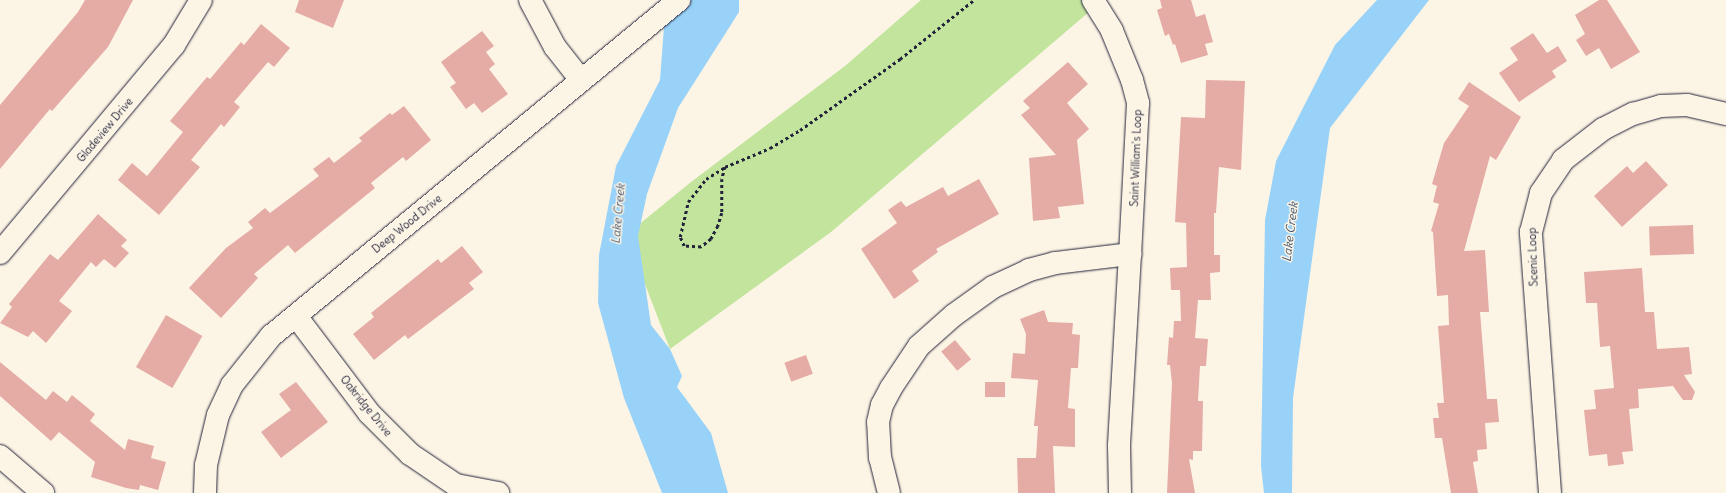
<!DOCTYPE html>
<style>
body{margin:0}
#map{position:relative;width:1726px;height:493px;overflow:hidden;background:#fcf5e5;font-family:Delius,sans-serif}
div>[style]{position:absolute}
.green>*{inset:0;background:#c2e49d}
.water>*{inset:0;background:#99d2f8}
.building>*{inset:0;background:#e5aba5;transform-origin:0 0}
.path>*{height:2.5px;margin-top:-1.25px;transform-origin:0;background:repeating-linear-gradient(90deg,#22223b 0 3px,transparent 0 6px)}
.roads{filter:drop-shadow(0 0 1px #22223b) drop-shadow(0 0 1px #22223b)}
.street>*{height:22px;margin:-11px;padding:0 11px;transform-origin:11px;border-radius:11px;background:#fcf5e5}
.secondary>*{height:22px;margin:-11px;padding:0 11px;transform-origin:11px;border-radius:11px;background:#fcf5e5}
span{translate:-50% -50%;white-space:nowrap;text-align:center;line-height:1.15;-webkit-text-stroke:3px #fcf5e5;paint-order:stroke}
.street-label{font-size:11px;color:#22223b}
.water-label{font-size:12px;color:#465774;font-style:italic}
</style>
<div id="map">
<div class="green">
<i style="clip-path:polygon(921px 0,1103px 0,831px 232px,670px 349px,626px 235px,691px 182px,845px 66px)"></i>
</div>
<div class="water">
<i style="clip-path:polygon(666px 0,739px 0,739px 12px,678px 108px,647px 194px,638px 236px,651px 325px,670px 349px,682px 376px,677px 387px,711px 433px,728px 493px,662px 493px,624px 398px,598px 303px,599px 255px,616px 166px,660px 80px)"></i>
<i style="clip-path:polygon(1377px 0,1429px 0,1330px 128px,1293px 398px,1292px 493px,1264px 493px,1261px 466px,1265px 220px,1276px 161px,1335px 45px)"></i>
</div>
<div class="building">
<i style="clip-path:polygon(85px 0,133px 0,108px 47px,52px 111px,50px 109px,0 169px,0 105px,78px 12px)"></i>
<i style="clip-path:polygon(299px 0,344px 0,333px 28px,295px 12px)"></i>
<i style="clip-path:polygon(1160px 0,1191px 0,1196px 17px,1205px 14px,1213px 42px,1205px 44px,1208px 55px,1181px 63px,1175px 44px,1173px 45px,1169px 34px,1165px 36px,1157px 10px,1162px 8px)"></i>
<i style="clip-path:polygon(1599px 0,1607px 0,1640px 52px,1611px 69px,1599px 48px,1586px 56px,1576px 40px,1585px 34px,1575px 15px)"></i>
<i style="clip-path:polygon(261px 24px,290px 48px,274px 67px,268px 62px,234px 102px,240px 107px,224px 127px,221px 124px,191px 160px,200px 167px,159px 215px,118px 180px,132px 163px,147px 176px,183px 132px,170px 121px,207px 77px,210px 79px,241px 42px,244px 45px)"></i>
<i style="clip-path:polygon(482px 31px,494px 46px,486px 52px,495px 64px,489px 69px,508px 94px,482px 113px,474px 103px,466px 109px,450px 87px,456px 83px,441px 62px)"></i>
<i style="clip-path:polygon(1533px 33px,1547px 53px,1558px 46px,1567px 61px,1552px 71px,1556px 77px,1519px 102px,1499px 73px,1518px 60px,1510px 48px)"></i>
<i style="clip-path:polygon(1068px 62px,1088px 84px,1067px 103px,1089px 129px,1077px 140px,1084px 204px,1058px 207px,1060px 218px,1033px 221px,1029px 158px,1056px 155px,1021px 115px,1030px 108px,1023px 101px)"></i>
<i style="clip-path:polygon(1206px 80px,1245px 81px,1241px 170px,1219px 167px,1216px 213px,1214px 213px,1214px 255px,1220px 255px,1220px 272px,1210px 273px,1211px 300px,1198px 300px,1195px 338px,1208px 339px,1206px 366px,1200px 366px,1198px 401px,1203px 401px,1202px 451px,1193px 451px,1193px 460px,1189px 459px,1195px 493px,1167px 493px,1172px 383px,1170px 365px,1167px 365px,1169px 337px,1173px 338px,1174px 321px,1181px 321px,1180px 290px,1171px 290px,1170px 268px,1187px 267px,1186px 223px,1175px 222px,1181px 117px,1205px 118px)"></i>
<i style="clip-path:polygon(1469px 82px,1521px 117px,1496px 160px,1490px 156px,1464px 251px,1485px 250px,1489px 312px,1480px 312px,1487px 399px,1497px 399px,1499px 422px,1485px 423px,1487px 449px,1477px 450px,1478px 461px,1473px 462px,1478px 493px,1451px 493px,1442px 438px,1435px 438px,1433px 418px,1439px 418px,1437px 403px,1444px 403px,1438px 326px,1449px 325px,1448px 295px,1437px 296px,1433px 232px,1431px 231px,1439px 204px,1433px 202px,1437px 186px,1432px 184px,1444px 143px,1469px 106px,1458px 99px)"></i>
<i style="clip-path:polygon(404px 106px,431px 140px,406px 161px,403px 157px,371px 183px,375px 188px,295px 253px,288px 245px,254px 274px,258px 278px,221px 318px,189px 288px,226px 248px,253px 228px,248px 222px,265px 208px,270px 213px,290px 198px,319px 176px,313px 169px,329px 157px,334px 163px,362px 141px,359px 138px,390px 113px,392px 115px)"></i>
<i style="clip-path:polygon(1646px 161px,1668px 185px,1622px 227px,1594px 196px,1627px 166px,1633px 173px)"></i>
<i style="clip-path:polygon(979px 179px,999px 214px,936px 249px,938px 252px,912px 271px,919px 281px,894px 299px,861px 249px,897px 223px,888px 210px,901px 201px,906px 207px,943px 187px,948px 196px)"></i>
<i style="clip-path:polygon(98px 214px,127px 240px,121px 246px,129px 253px,115px 268px,104px 259px,96px 267px,91px 262px,59px 301px,72px 311px,46px 343px,33px 331px,28px 337px,0 323px,12px 307px,9px 304px,50px 254px,58px 260px)"></i>
<i style="left:1693px;top:225px;width:29px;height:44px;rotate:88deg"></i>
<i style="clip-path:polygon(462px 246px,483px 272px,469px 283px,474px 289px,408px 339px,405px 335px,374px 360px,353px 334px,374px 317px,371px 313px,438px 259px,441px 263px)"></i>
<i style="clip-path:polygon(1642px 268px,1645px 312px,1654px 312px,1657px 349px,1689px 347px,1692px 374px,1684px 375px,1695px 392px,1692px 400px,1683px 400px,1673px 386px,1638px 389px,1639px 408px,1629px 409px,1633px 451px,1622px 452px,1624px 464px,1608px 466px,1607px 454px,1589px 456px,1584px 410px,1596px 409px,1594px 390px,1614px 388px,1610px 346px,1600px 347px,1597px 303px,1586px 303px,1584px 272px)"></i>
<i style="clip-path:polygon(1044px 310px,1048px 322px,1073px 323px,1072px 334px,1080px 335px,1078px 368px,1071px 368px,1068px 408px,1075px 409px,1075px 447px,1053px 446px,1055px 493px,1018px 493px,1017px 458px,1036px 458px,1038px 426px,1034px 426px,1038px 380px,1011px 378px,1013px 353px,1025px 354px,1026px 334px,1020px 319px)"></i>
<i style="left:166px;top:315px;width:42px;height:60px;rotate:30deg"></i>
<i style="left:955px;top:340px;width:25px;height:18px;rotate:50deg"></i>
<i style="left:806px;top:355px;width:20px;height:23px;rotate:70deg"></i>
<i style="clip-path:polygon(0 362px,46px 400px,53px 391px,67px 402px,72px 395px,95px 414px,90px 421px,125px 450px,128px 439px,154px 446px,151px 458px,166px 462px,158px 490px,140px 485px,139px 490px,126px 488px,91px 477px,95px 462px,59px 432px,51px 441px,0 396px)"></i>
<i style="clip-path:polygon(296px 382px,328px 422px,281px 458px,261px 432px,291px 410px,279px 394px)"></i>
<i style="left:985px;top:382px;width:20px;height:15px"></i>
</div>
<div class="path">
<i style="left:725px;top:167px;width:12px;rotate:104deg"></i>
<i style="left:722px;top:179px;width:34px;rotate:90deg"></i>
<i style="left:722px;top:213px;width:14px;rotate:107deg"></i>
<i style="left:718px;top:226px;width:15px;rotate:118deg"></i>
<i style="left:711px;top:239px;width:13px;rotate:141deg"></i>
<i style="left:701px;top:247px;width:17px;rotate:-177deg"></i>
<i style="left:684px;top:246px;width:10px;rotate:-114deg"></i>
<i style="left:680px;top:237px;width:36px;rotate:-77deg"></i>
<i style="left:688px;top:202px;width:29px;rotate:-52deg"></i>
<i style="left:706px;top:179px;width:22px;rotate:-32deg"></i>
<i style="left:725px;top:167px;width:49px;rotate:-22.9deg"></i>
<i style="left:770px;top:148px;width:35px;rotate:-31deg"></i>
<i style="left:800px;top:130px;width:123px;rotate:-35.4deg"></i>
<i style="left:900px;top:59px;width:95px;rotate:-38.6deg"></i>
</div>
<div class="roads">
<div class="street">
<i style="left:1093px;top:0;width:36px;rotate:58deg"></i>
<i style="left:1112px;top:31px;width:53px;rotate:67.8deg"></i>
<i style="left:1132px;top:80px;width:24px;rotate:75deg"></i>
<i style="left:1138px;top:103px;width:151px;rotate:93deg"></i>
<i style="left:0;top:253px;width:271px;rotate:-50.1deg"></i>
<i style="left:174px;top:45px;width:52px;rotate:-59deg"></i>
<i style="left:296px;top:316px;width:121px;rotate:53deg"></i>
<i style="left:369px;top:413px;width:58px;rotate:45deg"></i>
<i style="left:410px;top:454px;width:55px;rotate:34deg"></i>
<i style="left:456px;top:485px;width:43px;rotate:10.8deg"></i>
<i style="left:0;top:456px;width:57px;rotate:40.7deg"></i>
<i style="left:889px;top:493px;width:36px;rotate:-104deg"></i>
<i style="left:880px;top:458px;width:36px;rotate:-93deg"></i>
<i style="left:878px;top:422px;width:17px;rotate:-77deg"></i>
<i style="left:882px;top:405px;width:19px;rotate:-62deg"></i>
<i style="left:891px;top:388px;width:50px;rotate:-56.3deg"></i>
<i style="left:919px;top:346px;width:47px;rotate:-41.5deg"></i>
<i style="left:954px;top:315px;width:48px;rotate:-35.7deg"></i>
<i style="left:993px;top:287px;width:40px;rotate:-25deg"></i>
<i style="left:1029px;top:270px;width:27px;rotate:-15deg"></i>
<i style="left:1055px;top:263px;width:76px;rotate:-6.8deg"></i>
<i style="left:1130px;top:254px;width:192px;rotate:93.3deg"></i>
<i style="left:1119px;top:446px;width:47px;rotate:88.8deg"></i>
<i style="left:1550px;top:493px;width:262px;rotate:-94.2deg"></i>
<i style="left:1531px;top:232px;width:40px;rotate:-75.6deg"></i>
<i style="left:1541px;top:193px;width:40px;rotate:-56deg"></i>
<i style="left:1563px;top:160px;width:51px;rotate:-37.8deg"></i>
<i style="left:1603px;top:129px;width:34px;rotate:-27deg"></i>
<i style="left:1633px;top:114px;width:29px;rotate:-16deg"></i>
<i style="left:1661px;top:106px;width:26px;rotate:-2deg"></i>
<i style="left:1687px;top:105px;width:40px;rotate:13deg"></i>
</div>
<div class="secondary">
<i style="left:530px;top:0;width:53px;rotate:62deg"></i>
<i style="left:555px;top:47px;width:42px;rotate:51.8deg"></i>
<i style="left:205px;top:493px;width:28px;rotate:-88deg"></i>
<i style="left:206px;top:465px;width:51px;rotate:-76.5deg"></i>
<i style="left:218px;top:415px;width:33px;rotate:-65deg"></i>
<i style="left:232px;top:385px;width:63px;rotate:-51.5deg"></i>
<i style="left:271px;top:336px;width:529px;rotate:-39.47deg"></i>
</div>
</div>
<div class="street-label">
<span style="left:105px;top:130px;rotate:-50deg">Gladeview Drive</span>
<span style="left:1136px;top:158px;rotate:-88deg">Saint William's Loop</span>
<span style="left:407px;top:224px;rotate:-39deg">Deep Wood Drive</span>
<span style="left:1533px;top:257px;rotate:-92deg">Scenic Loop</span>
<span style="left:366px;top:406px;rotate:51deg">Oakridge Drive</span>
</div>
<div class="water-label">
<span style="left:618px;top:214px;rotate:-85deg">Lake Creek</span>
<span style="left:1290px;top:232px;rotate:-83deg">Lake Creek</span>
</div>
</div>
